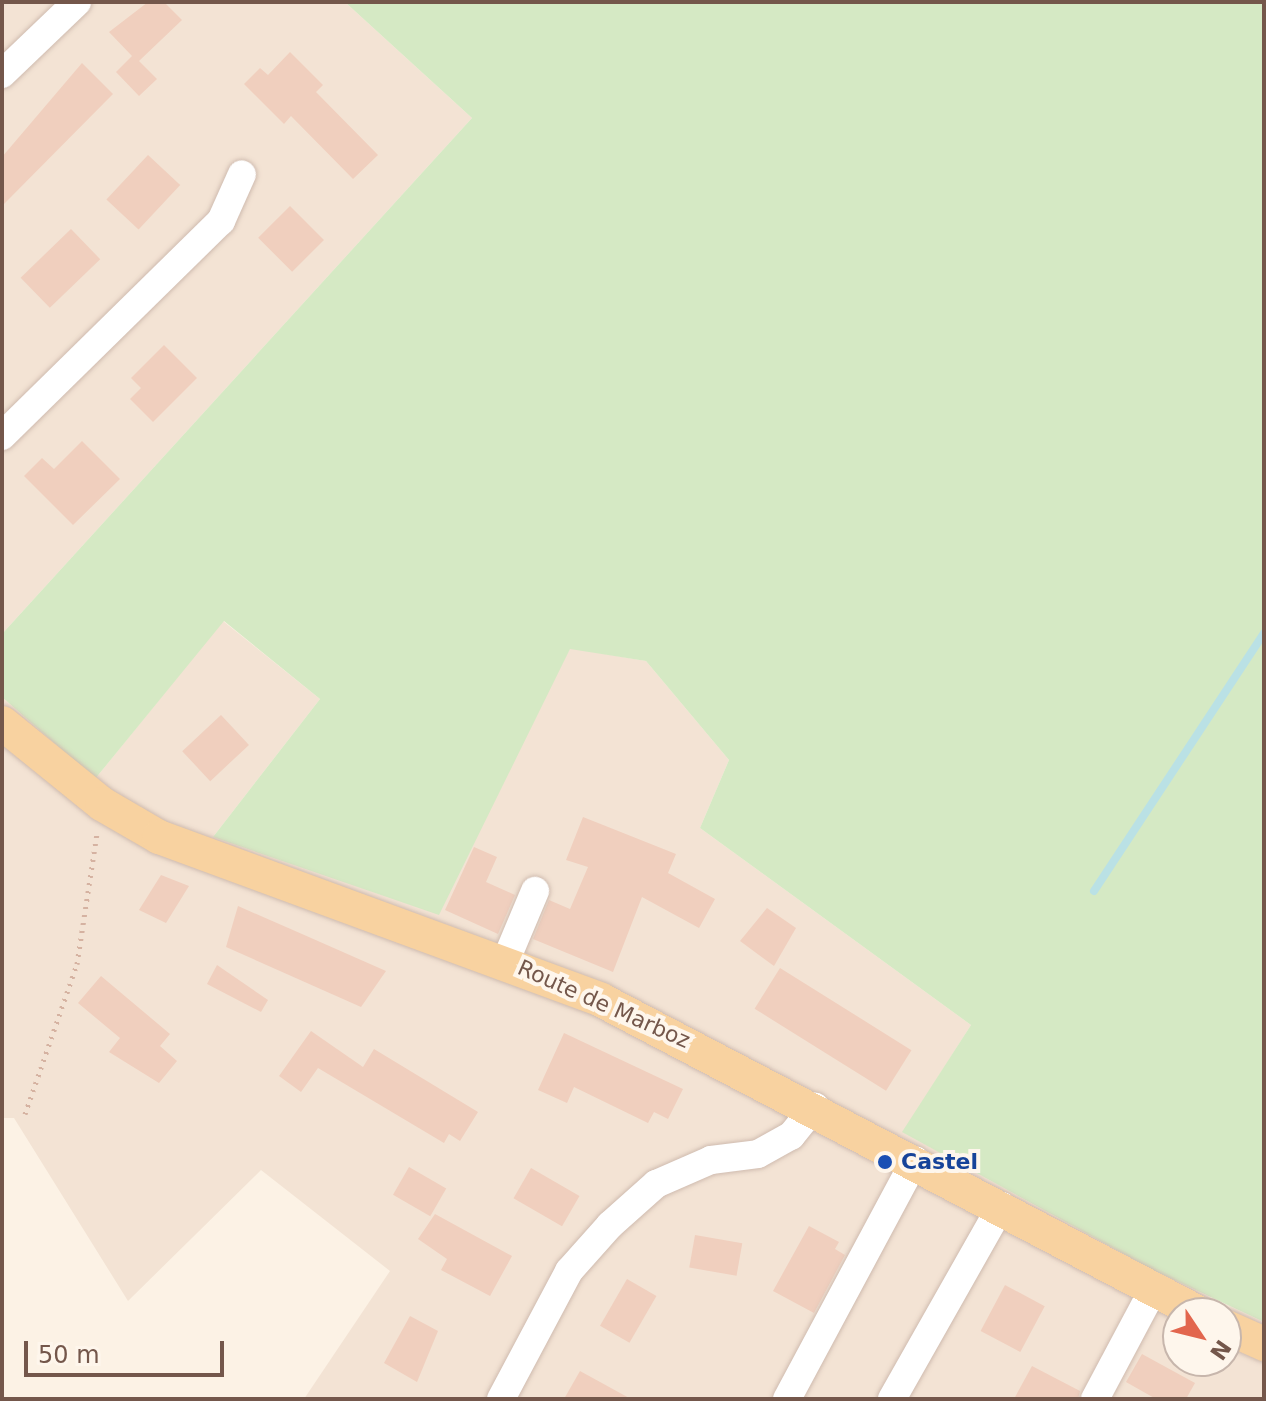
<!DOCTYPE html>
<style>
body{margin:0}
#map{position:relative;width:1266px;height:1401px;overflow:hidden;background:#fcf2e5;font-family:"DejaVu Sans",sans-serif}
div>[style]{position:absolute}
.residential>*{inset:0;background:#f3e3d4}
.green>*{inset:0;background:#d5e9c4}
.stream>*{height:8px;margin:-4px;padding:0 4px;transform-origin:4px;border-radius:4px;background:#bae1e5}
.building>*{inset:0;background:#f0cfbe;transform-origin:0 0}
.path>*{height:5px;margin-top:-2.5px;transform-origin:0;background:repeating-linear-gradient(90deg,#d5b2a1 0 2px,transparent 0 8px)}
.roads{filter:drop-shadow(0 0 2px #cfbbaf) drop-shadow(0 0 2px #cfbbaf)}
.minor>*{height:28px;margin:-14px;padding:0 14px;transform-origin:14px;border-radius:14px;background:#fff}
.major>*{height:34px;margin:-17px;padding:0 17px;transform-origin:17px;border-radius:17px;background:#f8d2a0}
.dots>*{width:22px;height:22px;translate:-50% -50%;box-sizing:border-box;border:4px solid #fef6ec;border-radius:50%}
span{translate:-50% -50%;white-space:nowrap;text-align:center;line-height:1.15;-webkit-text-stroke:8px #fef6ec;paint-order:stroke}
.street-label{font-size:22px;color:#74574b}
.transit-label{font-size:22px;color:#164399;font-weight:700}
.left{translate:0 -50%;text-align:left}
.frame{position:absolute;inset:0;border:4px solid #74574b;pointer-events:none}
.north{position:absolute;left:1162px;top:1297px;width:80px;height:80px;box-sizing:border-box;background:#fef6ec;border:2px solid #c7b6ac;border-radius:50%;rotate:125deg;font-size:22px;font-weight:700;line-height:32px;text-align:center;color:#74574b}
.north::after{content:'';display:block;margin:auto;width:28px;height:36px;background:#e2664e;clip-path:polygon(50% 0,100% 100%,50% 72%,0 100%)}
.scale{position:absolute;left:24px;top:1341px;width:200px;height:36px;box-sizing:border-box;border:4px solid #74574b;border-top:0;padding-left:10px;font-size:24px;line-height:28px;white-space:nowrap;color:#74574b;-webkit-text-stroke:6px #fef6ec;paint-order:stroke}
</style>
<div id="map">
<div class="residential">
<i style="clip-path:polygon(2px 2px,345px 2px,472px 118px,2px 634px)"></i>
<i style="clip-path:polygon(evenodd,223px 621px,320px 699px,213px 837px,471px 845px,570px 648px,646px 661px,729px 760px,700px 828px,971px 1025px,903px 1132px,1152px 1270px,1264px 1322px,1264px 1399px,304px 1399px,390px 1271px,261px 1170px,128px 1301px,14px 1118px,2px 1118px,2px 697px,95px 779px,223px 621px,1178px 1313px,1226px 1313px,1226px 1361px,1178px 1361px,1178px 1313px)"></i>
</div>
<div class="green">
<i style="clip-path:polygon(345px 2px,1264px 2px,1264px 1322px,1153px 1270px,902px 1132px,971px 1025px,700px 828px,729px 760px,646px 661px,570px 649px,439px 915px,213px 837px,320px 699px,224px 621px,95px 779px,2px 697px,2px 634px,472px 118px)"></i>
</div>
<div class="stream">
<i style="left:1094px;top:891px;width:309px;rotate:-56.6deg"></i>
</div>
<div class="building">
<i style="clip-path:polygon(148px 2px,164px 2px,182px 20px,139px 61px,157px 79px,139px 96px,116px 72px,132px 56px,109px 32px)"></i>
<i style="clip-path:polygon(290px 52px,323px 85px,316px 92px,378px 155px,353px 179px,291px 116px,284px 124px,244px 84px,260px 68px,268px 75px)"></i>
<i style="clip-path:polygon(82px 63px,113px 94px,2px 206px,2px 157px)"></i>
<i style="left:148px;top:155px;width:44px;height:61px;rotate:43deg"></i>
<i style="left:290px;top:206px;width:48px;height:45px;rotate:45deg"></i>
<i style="left:71px;top:229px;width:42px;height:70px;rotate:46deg"></i>
<i style="clip-path:polygon(164px 345px,197px 378px,153px 422px,130px 399px,141px 388px,131px 378px)"></i>
<i style="clip-path:polygon(82px 441px,120px 479px,73px 525px,24px 476px,42px 458px,54px 469px)"></i>
<i style="left:221px;top:715px;width:41px;height:53px;rotate:47deg"></i>
<i style="clip-path:polygon(583px 817px,676px 854px,668px 873px,715px 899px,699px 928px,642px 897px,613px 972px,533px 939px,549px 900px,570px 909px,588px 867px,566px 860px)"></i>
<i style="clip-path:polygon(474px 847px,497px 857px,486px 882px,515px 895px,498px 934px,445px 910px)"></i>
<i style="clip-path:polygon(161px 875px,189px 886px,166px 923px,139px 910px)"></i>
<i style="clip-path:polygon(238px 906px,302px 934px,386px 971px,361px 1007px,226px 947px)"></i>
<i style="clip-path:polygon(767px 908px,796px 928px,774px 966px,740px 941px)"></i>
<i style="clip-path:polygon(217px 965px,268px 1000px,261px 1012px,207px 984px)"></i>
<i style="left:780px;top:968px;width:155px;height:48px;rotate:32deg"></i>
<i style="clip-path:polygon(101px 976px,170px 1034px,160px 1046px,177px 1061px,159px 1083px,109px 1052px,120px 1038px,78px 1003px)"></i>
<i style="clip-path:polygon(311px 1031px,363px 1067px,374px 1049px,478px 1112px,460px 1141px,449px 1134px,444px 1143px,318px 1068px,301px 1092px,279px 1076px)"></i>
<i style="clip-path:polygon(564px 1033px,683px 1089px,668px 1119px,654px 1112px,648px 1123px,574px 1087px,567px 1103px,538px 1090px)"></i>
<i style="left:409px;top:1167px;width:43px;height:32px;rotate:30deg"></i>
<i style="left:531px;top:1168px;width:56px;height:35px;rotate:30deg"></i>
<i style="clip-path:polygon(435px 1214px,512px 1256px,490px 1296px,441px 1270px,447px 1259px,418px 1239px)"></i>
<i style="clip-path:polygon(809px 1226px,839px 1242px,835px 1249px,845px 1255px,814px 1313px,773px 1291px)"></i>
<i style="left:695px;top:1235px;width:48px;height:33px;rotate:10deg"></i>
<i style="left:627px;top:1279px;width:34px;height:54px;rotate:30deg"></i>
<i style="left:1005px;top:1285px;width:45px;height:52px;rotate:28deg"></i>
<i style="clip-path:polygon(410px 1316px,438px 1331px,417px 1382px,384px 1363px)"></i>
<i style="clip-path:polygon(1142px 1354px,1195px 1383px,1186px 1399px,1156px 1399px,1126px 1382px)"></i>
<i style="clip-path:polygon(1032px 1366px,1080px 1391px,1078px 1399px,1014px 1399px)"></i>
<i style="clip-path:polygon(580px 1371px,631px 1399px,564px 1399px)"></i>
</div>
<div class="path">
<i style="left:25px;top:1114px;width:159px;rotate:-70.9deg"></i>
<i style="left:77px;top:964px;width:133px;rotate:-81.3deg"></i>
</div>
<div class="roads">
<div class="minor">
<i style="left:2px;top:74px;width:104px;rotate:-43.8deg"></i>
<i style="left:2px;top:436px;width:307px;rotate:-44.5deg"></i>
<i style="left:221px;top:221px;width:51px;rotate:-65.9deg"></i>
<i style="left:506px;top:960px;width:75px;rotate:-67.2deg"></i>
<i style="left:501px;top:1399px;width:145px;rotate:-62deg"></i>
<i style="left:569px;top:1271px;width:62px;rotate:-48.3deg"></i>
<i style="left:610px;top:1225px;width:62px;rotate:-41.7deg"></i>
<i style="left:656px;top:1184px;width:60px;rotate:-23.6deg"></i>
<i style="left:711px;top:1160px;width:47px;rotate:-7.3deg"></i>
<i style="left:758px;top:1154px;width:38px;rotate:-29deg"></i>
<i style="left:791px;top:1136px;width:38px;rotate:-51deg"></i>
<i style="left:787px;top:1399px;width:271px;rotate:-61.8deg"></i>
<i style="left:892px;top:1399px;width:222px;rotate:-60.5deg"></i>
<i style="left:1095px;top:1399px;width:123px;rotate:-62deg"></i>
</div>
<div class="major">
<i style="left:2px;top:723px;width:129px;rotate:39deg"></i>
<i style="left:102px;top:804px;width:66px;rotate:30.1deg"></i>
<i style="left:159px;top:837px;width:471px;rotate:20.2deg"></i>
<i style="left:601px;top:1000px;width:675px;rotate:27.63deg"></i>
<i style="left:1226px;top:1327px;width:42px;rotate:24.1deg"></i>
</div>
</div>
<div class="dots">
<i style="left:885px;top:1162px;background:#1a4fb4"></i>
</div>
<div class="street-label">
<span style="left:604px;top:1004px;rotate:24deg">Route de Marboz</span>
</div>
<div class="transit-label">
<span class="left" style="left:901px;top:1162px">Castel</span>
</div>
<div class="frame"></div>
<div class="north">N</div>
<div class="scale">50 m</div>
</div>
